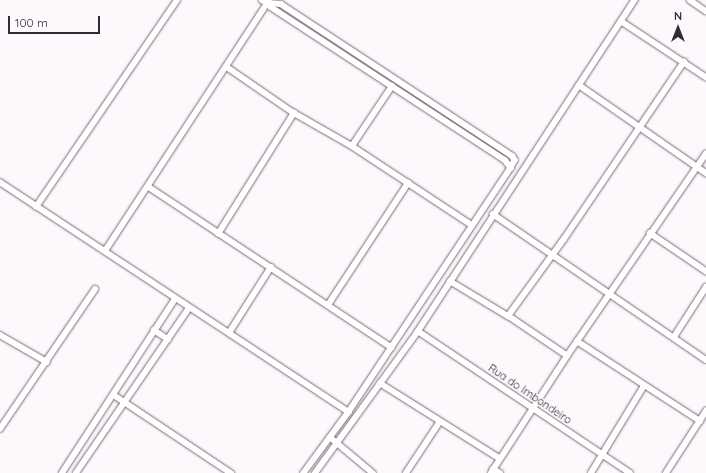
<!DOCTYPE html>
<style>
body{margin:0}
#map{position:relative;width:706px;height:473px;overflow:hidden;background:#fdf8fc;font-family:Quicksand,sans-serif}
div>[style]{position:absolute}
.roads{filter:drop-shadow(0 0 1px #7b6878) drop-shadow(0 0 1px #7b6878)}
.minor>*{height:5.5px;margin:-2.75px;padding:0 2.75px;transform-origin:2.75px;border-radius:2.75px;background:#fff}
span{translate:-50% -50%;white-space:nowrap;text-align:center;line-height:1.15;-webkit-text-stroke:3px #fdf8fc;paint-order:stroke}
.street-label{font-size:11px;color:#332b32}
.north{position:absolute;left:658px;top:8px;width:40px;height:40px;-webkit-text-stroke:3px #fdf8fc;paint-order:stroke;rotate:0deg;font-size:11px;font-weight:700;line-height:16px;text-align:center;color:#332b32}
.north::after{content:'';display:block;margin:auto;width:14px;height:18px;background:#332b32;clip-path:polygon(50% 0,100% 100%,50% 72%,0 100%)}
.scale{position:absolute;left:8px;top:16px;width:92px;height:18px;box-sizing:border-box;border:2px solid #332b32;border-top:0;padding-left:5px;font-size:12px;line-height:14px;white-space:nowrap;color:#332b32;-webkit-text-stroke:3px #fdf8fc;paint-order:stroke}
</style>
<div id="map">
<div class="roads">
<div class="minor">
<i style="left:262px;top:0;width:6px;rotate:31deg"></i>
<i style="left:690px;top:0;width:19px;rotate:35deg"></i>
<i style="left:270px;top:3px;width:4px;rotate:76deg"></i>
<i style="left:271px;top:7px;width:280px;rotate:33.2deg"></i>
<i style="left:505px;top:160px;width:10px;rotate:53deg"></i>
<i style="left:621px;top:21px;width:102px;rotate:33.4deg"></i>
<i style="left:227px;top:67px;width:81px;rotate:34.5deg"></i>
<i style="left:294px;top:113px;width:67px;rotate:29.6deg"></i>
<i style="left:352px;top:146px;width:144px;rotate:33.4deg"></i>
<i style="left:579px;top:85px;width:155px;rotate:34.7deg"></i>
<i style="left:352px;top:146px;width:72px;rotate:-56.3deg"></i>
<i style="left:0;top:182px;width:418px;rotate:33.4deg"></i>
<i style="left:149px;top:187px;width:291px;rotate:33.5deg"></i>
<i style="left:36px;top:207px;width:250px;rotate:-55.7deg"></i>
<i style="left:493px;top:214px;width:258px;rotate:34.4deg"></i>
<i style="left:650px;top:233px;width:68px;rotate:34.2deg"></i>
<i style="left:218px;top:234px;width:143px;rotate:-57.9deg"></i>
<i style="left:105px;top:251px;width:296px;rotate:-56.8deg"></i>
<i style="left:267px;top:3px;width:14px;rotate:4deg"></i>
<i style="left:281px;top:4px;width:277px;rotate:33.3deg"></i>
<i style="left:512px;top:156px;width:5px;rotate:53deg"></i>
<i style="left:515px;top:160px;width:9px;rotate:117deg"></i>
<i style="left:511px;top:168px;width:293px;rotate:123.6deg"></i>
<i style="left:349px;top:412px;width:76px;rotate:126.4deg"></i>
<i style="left:450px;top:281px;width:68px;rotate:31.1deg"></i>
<i style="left:328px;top:305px;width:146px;rotate:-56.7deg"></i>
<i style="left:154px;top:330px;width:17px;rotate:33deg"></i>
<i style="left:418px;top:331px;width:255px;rotate:33.8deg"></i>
<i style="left:229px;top:333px;width:78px;rotate:-57.5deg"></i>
<i style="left:0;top:335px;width:54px;rotate:29.9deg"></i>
<i style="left:674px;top:337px;width:59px;rotate:-57.4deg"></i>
<i style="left:577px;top:341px;width:147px;rotate:33deg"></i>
<i style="left:567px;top:356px;width:71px;rotate:-145.9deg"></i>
<i style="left:508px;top:316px;width:95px;rotate:-54deg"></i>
<i style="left:564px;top:239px;width:214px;rotate:-55.9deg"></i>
<i style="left:380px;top:383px;width:141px;rotate:32.2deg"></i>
<i style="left:114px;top:395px;width:141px;rotate:33.7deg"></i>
<i style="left:0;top:429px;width:169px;rotate:-55.8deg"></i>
<i style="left:330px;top:437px;width:56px;rotate:39.9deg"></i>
<i style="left:493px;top:469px;width:8px;rotate:30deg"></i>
<i style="left:62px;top:473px;width:207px;rotate:-57deg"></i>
<i style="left:76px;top:473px;width:200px;rotate:-55.6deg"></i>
<i style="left:315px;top:473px;width:175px;rotate:-54deg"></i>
<i style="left:418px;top:331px;width:396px;rotate:-56.8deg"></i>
<i style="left:406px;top:473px;width:60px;rotate:-56.6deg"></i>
<i style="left:491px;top:473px;width:140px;rotate:-57deg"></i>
<i style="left:567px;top:356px;width:245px;rotate:-55.5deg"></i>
<i style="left:591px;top:473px;width:102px;rotate:-58.7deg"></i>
<i style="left:666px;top:473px;width:74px;rotate:-57.2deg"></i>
</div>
</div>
<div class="street-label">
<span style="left:530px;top:394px;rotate:34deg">Rua do Imbondeiro</span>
</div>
<div class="north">N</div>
<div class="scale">100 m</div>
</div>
